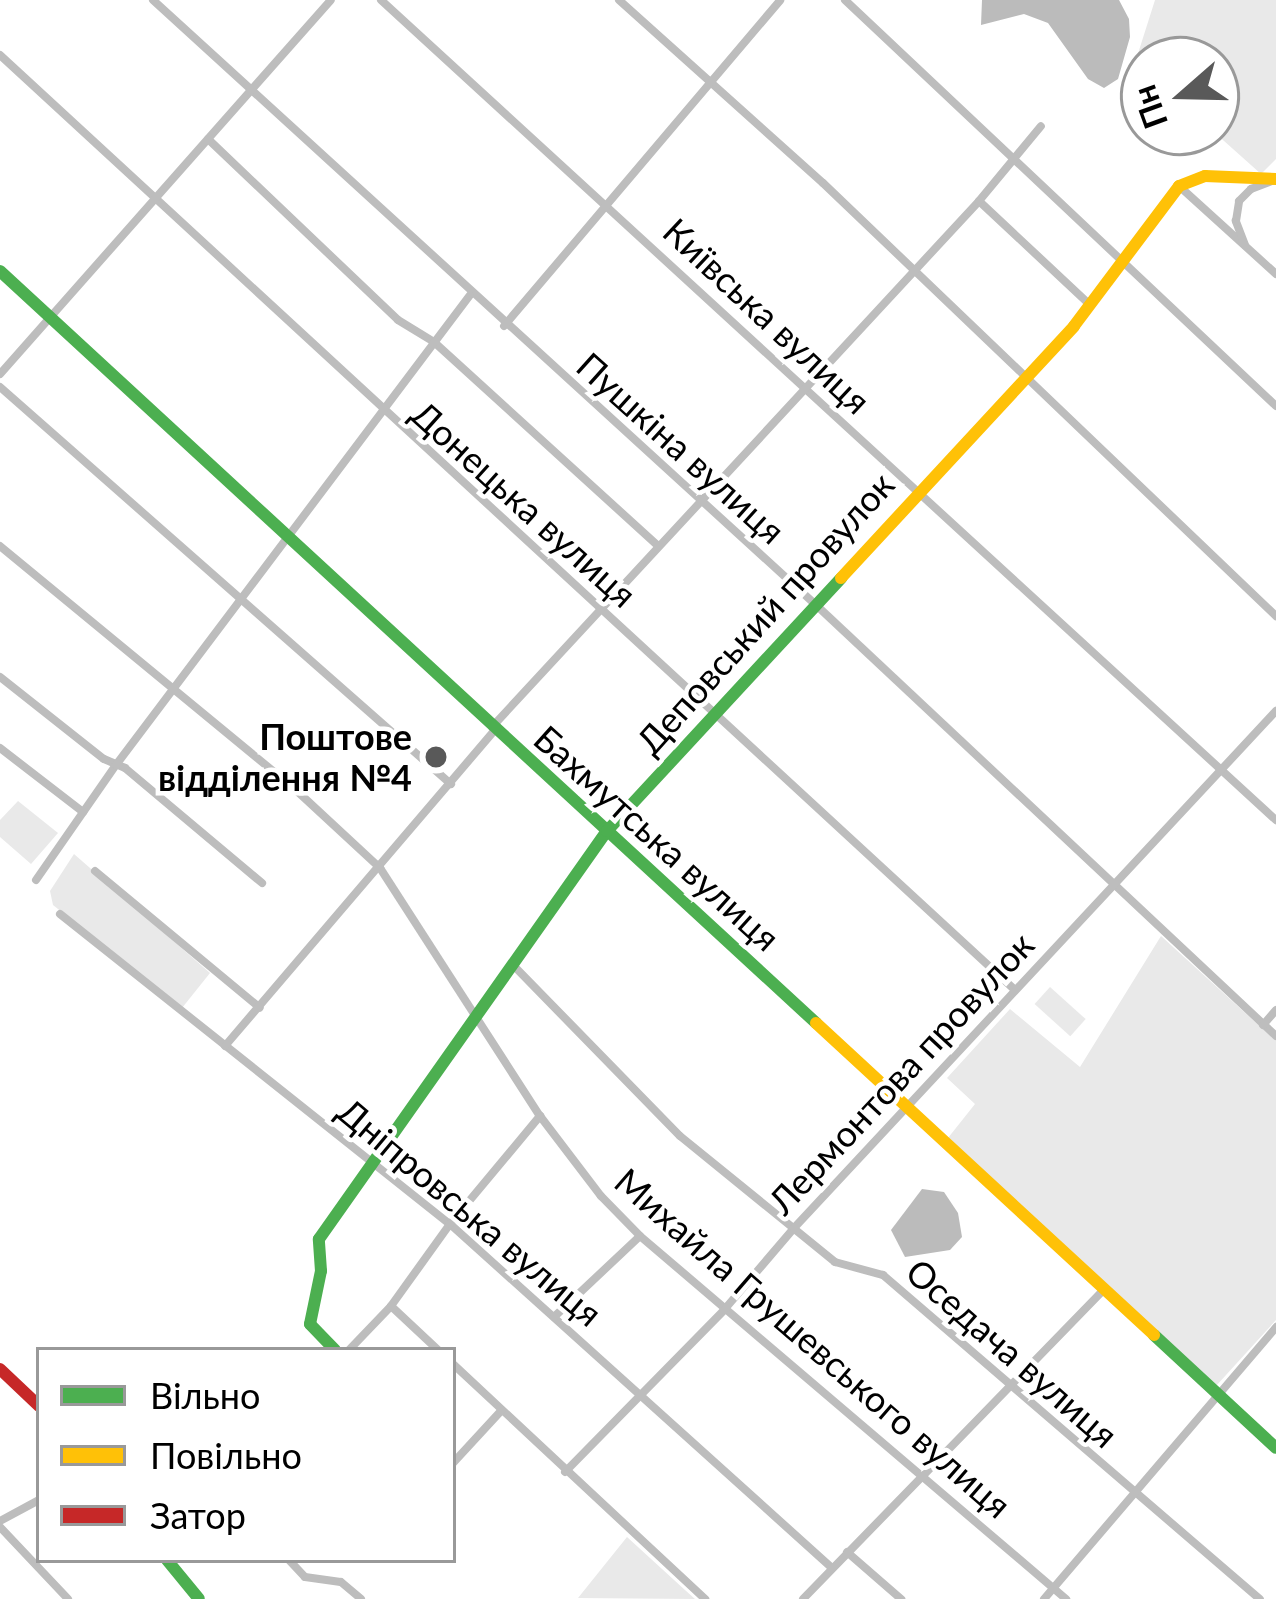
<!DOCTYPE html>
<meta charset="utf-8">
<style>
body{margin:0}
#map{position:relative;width:1276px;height:1599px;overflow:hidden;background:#fff;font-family:Lato,sans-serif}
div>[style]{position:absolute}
.green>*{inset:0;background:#e9e9e9;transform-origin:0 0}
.water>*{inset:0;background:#bbb}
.street>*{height:8px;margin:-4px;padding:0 4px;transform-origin:4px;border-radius:4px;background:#bdbdbd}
.fast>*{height:12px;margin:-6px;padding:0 6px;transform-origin:6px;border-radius:6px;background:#4caf50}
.slow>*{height:12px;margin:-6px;padding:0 6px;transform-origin:6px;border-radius:6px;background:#ffc107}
.jam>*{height:12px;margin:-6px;padding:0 6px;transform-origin:6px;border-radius:6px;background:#c62828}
.dots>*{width:33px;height:33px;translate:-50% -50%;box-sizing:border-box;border:6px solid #fff;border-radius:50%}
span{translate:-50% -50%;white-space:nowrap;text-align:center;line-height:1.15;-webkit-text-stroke:9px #fff;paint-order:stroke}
.street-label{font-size:36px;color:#000}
.poi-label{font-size:36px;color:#000;font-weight:700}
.right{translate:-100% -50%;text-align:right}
.legend{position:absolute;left:36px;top:1347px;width:420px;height:216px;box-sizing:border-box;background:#fff;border:3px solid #999;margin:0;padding:15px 21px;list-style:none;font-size:36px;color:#000}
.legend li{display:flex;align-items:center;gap:24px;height:60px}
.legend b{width:60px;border:3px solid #999}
.north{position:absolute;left:1120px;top:36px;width:120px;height:120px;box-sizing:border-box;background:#fff;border:3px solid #999;border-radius:50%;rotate:250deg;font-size:33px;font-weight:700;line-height:48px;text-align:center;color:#000}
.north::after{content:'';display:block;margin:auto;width:42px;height:54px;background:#595959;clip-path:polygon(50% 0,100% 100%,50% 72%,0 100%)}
</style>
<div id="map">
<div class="green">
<i style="clip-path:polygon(1155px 0,1276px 0,1276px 159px,1261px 174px,1214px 132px,1216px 60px,1144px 60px,1144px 71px,1135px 63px)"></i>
<i style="clip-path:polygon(18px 801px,58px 833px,31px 864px,0 837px,0 820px)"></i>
<i style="clip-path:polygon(74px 854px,210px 973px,182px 1008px,53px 905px,50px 891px)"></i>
<i style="clip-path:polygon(1161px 936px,1276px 1041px,1276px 1320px,1216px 1386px,944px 1143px,975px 1104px,947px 1078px,1010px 1009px,1080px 1067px)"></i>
<i style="left:1050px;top:987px;width:48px;height:23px;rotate:42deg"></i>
<i style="clip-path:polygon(627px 1537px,685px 1590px,695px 1599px,578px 1598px)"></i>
</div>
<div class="water">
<i style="clip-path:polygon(982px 0,1119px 0,1129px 19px,1130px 37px,1118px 79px,1104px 88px,1088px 79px,1048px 23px,1024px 14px,981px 25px)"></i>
<i style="clip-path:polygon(922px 1189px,944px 1192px,958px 1213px,962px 1237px,950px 1250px,905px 1257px,891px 1230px)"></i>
</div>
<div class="street">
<i style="left:153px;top:0;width:896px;rotate:42.38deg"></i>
<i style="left:815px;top:604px;width:632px;rotate:43.14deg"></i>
<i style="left:381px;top:0;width:1214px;rotate:42.5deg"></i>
<i style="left:619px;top:0;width:274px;rotate:41.9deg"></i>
<i style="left:823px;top:183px;width:627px;rotate:43.71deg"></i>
<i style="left:845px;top:0;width:592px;rotate:43.29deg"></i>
<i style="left:0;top:55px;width:1380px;rotate:42.65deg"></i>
<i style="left:208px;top:139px;width:262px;rotate:43.6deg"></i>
<i style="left:398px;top:320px;width:42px;rotate:31.4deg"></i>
<i style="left:434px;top:342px;width:302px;rotate:42.3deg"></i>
<i style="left:1179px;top:186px;width:131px;rotate:42.2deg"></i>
<i style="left:979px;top:201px;width:152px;rotate:43.1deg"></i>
<i style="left:1245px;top:245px;width:26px;rotate:-111deg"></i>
<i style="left:1236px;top:221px;width:20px;rotate:-81deg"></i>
<i style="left:1239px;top:201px;width:17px;rotate:-45deg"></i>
<i style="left:1251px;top:189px;width:25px;rotate:-21deg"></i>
<i style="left:504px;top:326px;width:427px;rotate:-49.7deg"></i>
<i style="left:0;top:374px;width:499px;rotate:-48.5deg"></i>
<i style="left:0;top:387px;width:601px;rotate:41.36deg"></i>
<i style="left:0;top:546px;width:386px;rotate:39.5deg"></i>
<i style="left:298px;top:792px;width:112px;rotate:42.8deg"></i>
<i style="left:380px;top:868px;width:295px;rotate:57.2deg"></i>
<i style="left:540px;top:1116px;width:101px;rotate:52.7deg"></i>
<i style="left:601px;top:1196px;width:56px;rotate:45.7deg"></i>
<i style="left:640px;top:1236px;width:560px;rotate:40.43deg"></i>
<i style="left:0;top:677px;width:132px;rotate:38.3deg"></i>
<i style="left:104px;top:759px;width:23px;rotate:23deg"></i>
<i style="left:125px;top:768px;width:179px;rotate:40deg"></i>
<i style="left:492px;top:727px;width:717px;rotate:-47.2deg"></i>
<i style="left:979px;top:201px;width:97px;rotate:-50.4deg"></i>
<i style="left:0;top:748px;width:105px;rotate:37.6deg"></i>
<i style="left:95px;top:871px;width:214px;rotate:39.7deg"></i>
<i style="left:36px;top:880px;width:140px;rotate:-55.2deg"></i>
<i style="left:116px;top:765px;width:588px;rotate:-53.01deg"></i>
<i style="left:60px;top:914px;width:498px;rotate:38.5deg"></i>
<i style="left:450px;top:1224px;width:514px;rotate:42deg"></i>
<i style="left:513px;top:965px;width:239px;rotate:45.7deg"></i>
<i style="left:680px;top:1136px;width:200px;rotate:39.1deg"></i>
<i style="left:835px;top:1262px;width:50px;rotate:15.2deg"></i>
<i style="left:883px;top:1275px;width:497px;rotate:40.7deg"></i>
<i style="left:1263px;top:1025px;width:20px;rotate:-49deg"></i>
<i style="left:225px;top:1046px;width:414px;rotate:-49.5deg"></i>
<i style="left:391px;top:1306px;width:64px;rotate:43.1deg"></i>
<i style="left:554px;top:1317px;width:118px;rotate:-43.3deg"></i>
<i style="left:349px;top:1350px;width:61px;rotate:-46.3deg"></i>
<i style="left:391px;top:1306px;width:101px;rotate:-54.3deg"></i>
<i style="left:450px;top:1224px;width:141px;rotate:-50.2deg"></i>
<i style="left:453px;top:1364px;width:345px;rotate:43deg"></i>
<i style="left:453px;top:1463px;width:71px;rotate:-47.3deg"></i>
<i style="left:565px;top:1472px;width:227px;rotate:-45.5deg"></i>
<i style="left:724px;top:1310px;width:108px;rotate:-49.5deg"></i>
<i style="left:794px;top:1228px;width:707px;rotate:-47.01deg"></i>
<i style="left:0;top:1521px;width:44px;rotate:-28.3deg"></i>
<i style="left:0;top:1527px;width:99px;rotate:46.6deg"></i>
<i style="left:847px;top:1552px;width:72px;rotate:41deg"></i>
<i style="left:289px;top:1560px;width:23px;rotate:47deg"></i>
<i style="left:305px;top:1577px;width:36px;rotate:8deg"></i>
<i style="left:341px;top:1582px;width:26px;rotate:40deg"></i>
<i style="left:803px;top:1599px;width:432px;rotate:-45.8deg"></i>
<i style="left:1044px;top:1599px;width:358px;rotate:-49.5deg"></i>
</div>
<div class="fast">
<i style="left:0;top:271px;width:1110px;rotate:42.66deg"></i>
<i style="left:1154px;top:1335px;width:166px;rotate:42.8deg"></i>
<i style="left:335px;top:1350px;width:36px;rotate:-134deg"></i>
<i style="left:310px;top:1324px;width:54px;rotate:-78.3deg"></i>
<i style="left:321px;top:1271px;width:32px;rotate:-94deg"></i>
<i style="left:319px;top:1239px;width:499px;rotate:-54.8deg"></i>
<i style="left:607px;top:831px;width:345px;rotate:-47.2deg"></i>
<i style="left:167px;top:1560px;width:50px;rotate:50.6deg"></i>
</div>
<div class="slow">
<i style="left:841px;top:578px;width:343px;rotate:-47.2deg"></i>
<i style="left:1074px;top:326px;width:175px;rotate:-53.1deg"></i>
<i style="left:1179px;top:186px;width:28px;rotate:-21deg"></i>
<i style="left:1205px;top:176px;width:71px;rotate:2.4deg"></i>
<i style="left:816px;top:1023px;width:460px;rotate:42.7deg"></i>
</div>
<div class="jam">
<i style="left:0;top:1369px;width:54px;rotate:43.5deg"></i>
</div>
<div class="dots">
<i style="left:436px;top:757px;background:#595959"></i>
</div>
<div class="street-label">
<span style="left:767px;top:316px;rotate:43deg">Київська вулиця</span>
<span style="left:681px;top:448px;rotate:42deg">Пушкіна вулиця</span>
<span style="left:524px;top:504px;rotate:42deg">Донецька вулиця</span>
<span style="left:765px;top:613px;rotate:-48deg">Деповський провулок</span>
<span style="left:657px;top:838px;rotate:42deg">Бахмутська вулиця</span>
<span style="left:901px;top:1073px;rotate:-47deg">Лермонтова провулок</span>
<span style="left:470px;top:1212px;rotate:40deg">Дніпровська вулиця</span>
<span style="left:813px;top:1343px;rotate:41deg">Михайла Грушевського вулиця</span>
<span style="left:1012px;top:1353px;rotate:41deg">Оседача вулиця</span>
</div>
<div class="poi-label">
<span class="right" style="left:412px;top:757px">Поштове<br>відділення №4</span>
</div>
<ul class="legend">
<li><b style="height:15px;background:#4caf50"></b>Вільно</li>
<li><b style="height:15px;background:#ffc107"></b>Повільно</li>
<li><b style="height:15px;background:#c62828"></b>Затор</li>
</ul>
<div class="north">Пн</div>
</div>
